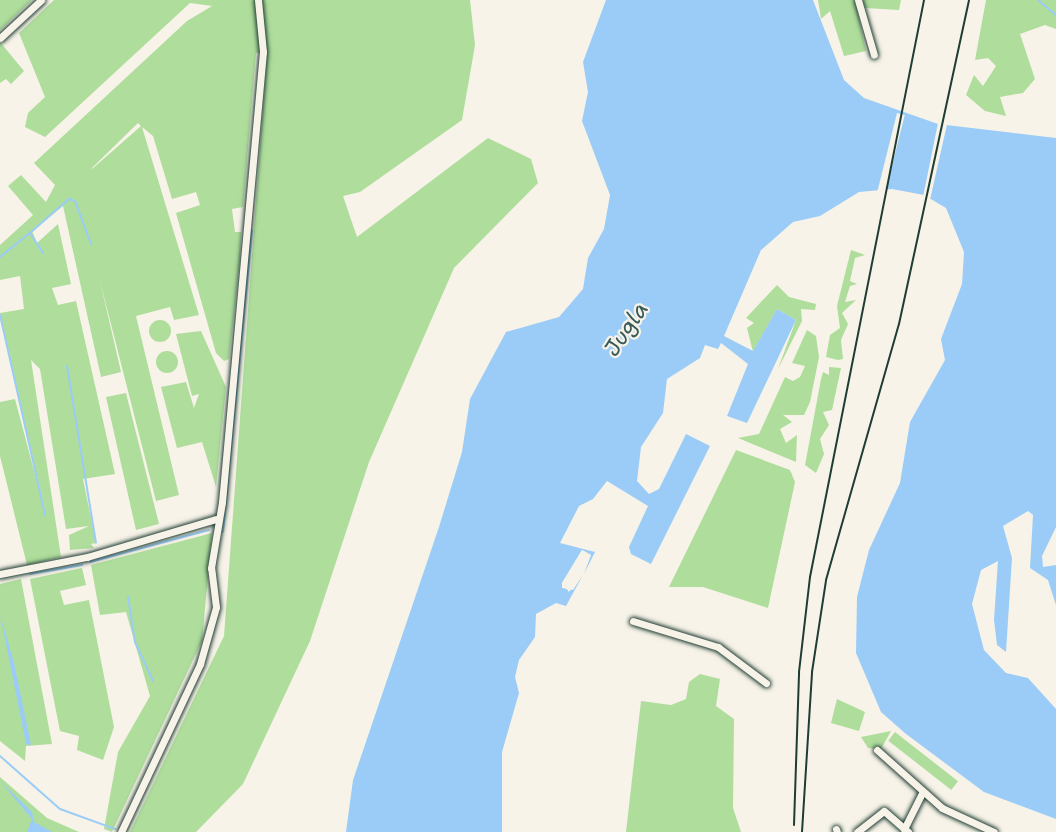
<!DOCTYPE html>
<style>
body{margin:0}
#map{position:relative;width:1056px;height:832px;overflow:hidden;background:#f7f3e8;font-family:"Shantell Sans",sans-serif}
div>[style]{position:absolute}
.green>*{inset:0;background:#afdd9c;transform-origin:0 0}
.round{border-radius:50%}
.water>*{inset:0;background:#9accf7}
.pier>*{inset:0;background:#f7f3e8;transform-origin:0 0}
.stream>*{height:2px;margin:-1px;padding:0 1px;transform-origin:1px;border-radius:1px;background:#9accf7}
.roads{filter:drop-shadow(0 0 2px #1f3d34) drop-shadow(0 0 2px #1f3d34)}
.street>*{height:7px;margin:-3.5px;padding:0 3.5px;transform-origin:3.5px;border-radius:3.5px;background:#f7f3e8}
.rail>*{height:2px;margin:-1px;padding:0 1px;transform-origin:1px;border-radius:1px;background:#1f3d34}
span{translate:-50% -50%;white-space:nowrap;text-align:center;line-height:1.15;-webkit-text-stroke:4.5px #f7f3e8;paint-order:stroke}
.water-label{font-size:22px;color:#385a5b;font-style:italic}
</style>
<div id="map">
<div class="green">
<i style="clip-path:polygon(0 0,32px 0,0 30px)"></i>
<i style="clip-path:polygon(evenodd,54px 0,470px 0,475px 45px,462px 120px,360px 192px,343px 196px,357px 237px,488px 138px,531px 159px,538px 183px,454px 268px,369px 462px,310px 641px,243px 784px,196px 832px,130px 832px,224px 636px,267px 52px,256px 53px,243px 207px,232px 209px,235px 232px,241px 232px,240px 258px,229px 359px,224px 361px,216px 353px,176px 213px,200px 205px,196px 192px,172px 199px,153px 136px,142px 127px,199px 315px,174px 320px,170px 307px,136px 316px,179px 495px,156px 501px,100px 281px,121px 372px,101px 377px,63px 206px,32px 231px,37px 243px,58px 224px,71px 284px,52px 288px,58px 305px,76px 301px,115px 474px,83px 479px,96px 543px,91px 544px,94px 548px,70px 550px,69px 535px,89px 526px,66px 529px,40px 369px,31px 360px,61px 557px,27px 565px,0 456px,0 402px,15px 399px,46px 516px,0 313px,24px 309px,20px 276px,0 280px,0 245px,33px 215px,8px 186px,21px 175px,46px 202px,55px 185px,34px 163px,187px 21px,212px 6px,190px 3px,45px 137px,25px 127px,28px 113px,45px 97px,19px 33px,54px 0,138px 123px,141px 126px,92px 169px,92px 168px,138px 123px)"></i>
<i style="clip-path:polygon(818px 0,855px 0,866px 51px,844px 56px,830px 11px,821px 19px)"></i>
<i style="clip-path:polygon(863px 0,901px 0,899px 10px,865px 8px)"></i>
<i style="clip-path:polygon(986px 0,1056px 0,1056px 29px,1045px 25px,1020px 34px,1035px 79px,1023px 93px,1000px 97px,1006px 116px,985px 111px,966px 95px,974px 75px,983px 86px,996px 66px,988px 58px,975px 60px)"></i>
<i style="clip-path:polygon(0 42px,24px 71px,11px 84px,6px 79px,0 83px)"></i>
<i style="clip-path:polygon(851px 250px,865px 255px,855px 258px,852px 272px,850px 281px,857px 284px,850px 286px,845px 302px,856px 300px,842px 313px,848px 324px,841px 340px,843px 359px,838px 360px,826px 357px,830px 335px,840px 328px,837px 306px)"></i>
<i style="clip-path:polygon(777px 285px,789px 297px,816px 304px,815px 310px,801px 309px,802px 321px,778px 369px,796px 320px,777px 309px,753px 352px,747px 328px,754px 323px,746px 318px)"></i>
<i class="round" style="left:149px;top:320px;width:22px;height:22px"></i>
<i style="clip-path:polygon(807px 330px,816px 336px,819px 357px,810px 402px,804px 415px,783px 415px,792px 422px,780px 429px,786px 443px,797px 435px,796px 462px,738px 438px,759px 434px,785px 377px,793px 381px,800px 377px,805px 366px,792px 363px)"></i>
<i style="clip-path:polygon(201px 331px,226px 387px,216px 487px,202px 442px,177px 448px,161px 387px,186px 382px,194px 408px,199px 394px,192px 396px,176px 334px)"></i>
<i class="round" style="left:156px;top:351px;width:22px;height:22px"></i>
<i style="clip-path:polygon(829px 367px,841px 368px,832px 410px,823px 412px,829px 425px,820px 439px,824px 454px,816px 473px,805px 465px,821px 379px,823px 372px,829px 375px)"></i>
<i style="clip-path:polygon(126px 393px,159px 524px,136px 530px,106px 397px)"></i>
<i style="clip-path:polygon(736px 450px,790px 470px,795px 482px,768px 608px,703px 587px,669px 587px)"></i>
<i style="clip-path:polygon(212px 533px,202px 641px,112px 832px,104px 829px,118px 752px,150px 696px,126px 612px,100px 615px,91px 565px)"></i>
<i style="clip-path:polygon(82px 568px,86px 585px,60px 591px,64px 605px,89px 600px,114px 727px,103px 760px,77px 750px,79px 736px,60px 731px,30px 579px)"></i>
<i style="clip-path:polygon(21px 579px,52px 744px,26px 746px,25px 761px,0 741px,0 584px)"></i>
<i style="clip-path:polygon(700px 674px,720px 679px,716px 706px,734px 719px,733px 808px,741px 832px,626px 832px,641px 701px,671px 705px,686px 699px,689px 682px)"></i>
<i style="clip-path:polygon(837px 699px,865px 712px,859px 731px,831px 723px)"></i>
<i style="clip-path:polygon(891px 731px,881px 749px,868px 748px,861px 737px)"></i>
<i style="left:895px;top:732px;width:80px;height:11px;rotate:38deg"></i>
<i style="clip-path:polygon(0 777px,47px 818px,79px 832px,0 832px)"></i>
</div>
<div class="water">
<i style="clip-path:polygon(606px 0,813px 0,844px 80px,864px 98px,938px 124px,1056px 138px,1056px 527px,1042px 556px,1043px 567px,1056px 565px,1056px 605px,1048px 580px,1030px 568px,1033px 515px,1028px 511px,1003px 526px,1012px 558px,1006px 652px,997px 645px,994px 620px,998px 561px,981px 570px,972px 604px,984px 650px,1006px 673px,1028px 678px,1056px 709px,1056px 819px,984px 792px,906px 734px,881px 712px,856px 653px,857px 597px,869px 550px,900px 483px,910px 422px,945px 360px,941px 339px,962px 284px,964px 252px,946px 208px,924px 195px,892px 189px,859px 192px,820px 216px,793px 222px,761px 250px,724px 336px,753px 351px,777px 309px,796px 320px,747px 423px,727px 416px,748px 364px,721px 343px,718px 349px,705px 345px,700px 358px,667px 379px,663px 413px,641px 447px,637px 481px,649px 494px,659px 489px,686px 434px,710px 446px,651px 564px,631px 554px,629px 547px,648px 506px,607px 481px,593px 499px,579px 506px,560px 543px,595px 552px,584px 574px,591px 555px,582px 550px,562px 583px,562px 588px,573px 590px,583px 575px,566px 606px,556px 603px,536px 614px,535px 637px,519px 660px,515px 677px,519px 693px,502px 752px,502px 832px,346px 832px,353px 780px,439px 527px,462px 452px,470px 399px,506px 332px,559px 317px,583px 289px,588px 258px,604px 229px,610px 195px,582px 121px,588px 92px,583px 62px)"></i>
<i style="clip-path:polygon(0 614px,14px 663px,31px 745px,26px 744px)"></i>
<i style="clip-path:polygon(0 781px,32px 812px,34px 822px,52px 832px,27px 832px,32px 819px)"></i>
</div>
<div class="pier">
<i style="left:897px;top:113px;width:8px;height:81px;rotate:14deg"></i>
<i style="clip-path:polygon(939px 118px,948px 120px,930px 200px,923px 197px)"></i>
<i style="clip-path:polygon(582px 550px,591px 555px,582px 573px,587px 575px,581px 574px,569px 592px,562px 583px)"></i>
</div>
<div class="stream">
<i style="left:1038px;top:0;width:23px;rotate:40deg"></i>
<i style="left:30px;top:233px;width:52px;rotate:-41.1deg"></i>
<i style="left:69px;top:199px;width:6px;rotate:18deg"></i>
<i style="left:75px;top:201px;width:46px;rotate:69.6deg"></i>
<i style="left:0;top:257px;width:38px;rotate:-39deg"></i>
<i style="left:30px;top:233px;width:24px;rotate:57deg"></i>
<i style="left:0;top:315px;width:205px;rotate:77.3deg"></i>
<i style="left:67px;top:366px;width:179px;rotate:80.7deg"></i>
<i style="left:223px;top:532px;width:303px;rotate:-84.5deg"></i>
<i style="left:90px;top:562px;width:123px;rotate:-15.1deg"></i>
<i style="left:30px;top:574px;width:53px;rotate:-9.8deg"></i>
<i style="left:128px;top:597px;width:46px;rotate:81.2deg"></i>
<i style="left:135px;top:642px;width:43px;rotate:65.2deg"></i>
<i style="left:0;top:756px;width:80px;rotate:41.5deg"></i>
<i style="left:60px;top:809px;width:59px;rotate:20deg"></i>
</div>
<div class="roads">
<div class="street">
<i style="left:858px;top:0;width:57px;rotate:73.8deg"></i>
<i style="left:0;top:38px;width:56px;rotate:-42.8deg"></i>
<i style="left:0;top:574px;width:89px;rotate:-11.1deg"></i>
<i style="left:87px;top:557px;width:134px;rotate:-16.4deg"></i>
<i style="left:633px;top:621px;width:89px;rotate:17deg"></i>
<i style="left:718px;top:647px;width:60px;rotate:36.9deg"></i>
<i style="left:877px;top:750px;width:87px;rotate:41.7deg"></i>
<i style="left:942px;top:808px;width:57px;rotate:24.8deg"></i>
<i style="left:836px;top:829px;width:3px;rotate:72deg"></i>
<i style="left:904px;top:829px;width:40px;rotate:-63.4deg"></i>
<i style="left:121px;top:832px;width:186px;rotate:-64.8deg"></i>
<i style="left:200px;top:664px;width:59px;rotate:-74.3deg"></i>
<i style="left:216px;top:607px;width:39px;rotate:-97deg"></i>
<i style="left:211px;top:568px;width:67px;rotate:-80.5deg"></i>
<i style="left:222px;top:502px;width:452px;rotate:-84.8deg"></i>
<i style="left:263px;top:52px;width:52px;rotate:-95.5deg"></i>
<i style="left:857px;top:832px;width:34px;rotate:-38deg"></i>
<i style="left:884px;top:811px;width:32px;rotate:41deg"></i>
</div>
</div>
<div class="rail">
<i style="left:794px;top:825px;width:153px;rotate:-88.1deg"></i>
<i style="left:799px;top:672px;width:96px;rotate:-83.4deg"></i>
<i style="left:810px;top:577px;width:588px;rotate:-78.82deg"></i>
<i style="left:802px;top:832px;width:160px;rotate:-86.4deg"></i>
<i style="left:812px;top:672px;width:93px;rotate:-81.3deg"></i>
<i style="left:826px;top:580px;width:266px;rotate:-74.1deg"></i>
<i style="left:899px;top:324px;width:331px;rotate:-77.8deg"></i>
</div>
<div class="water-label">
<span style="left:626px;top:329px;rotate:-56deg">Jugla</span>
</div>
</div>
